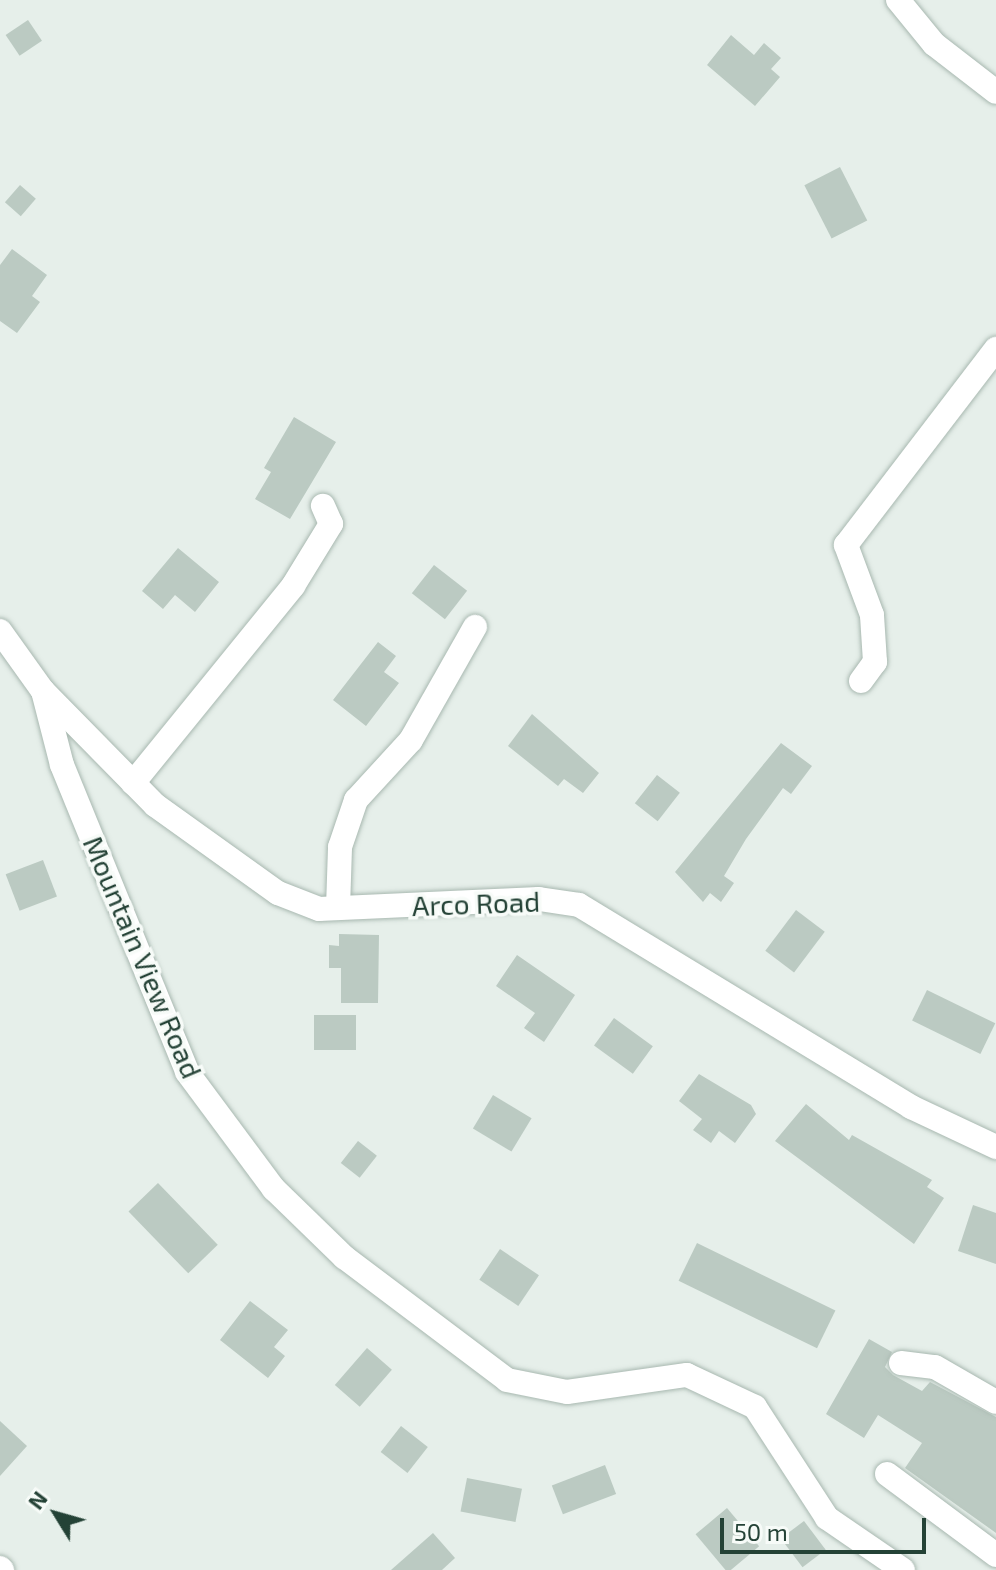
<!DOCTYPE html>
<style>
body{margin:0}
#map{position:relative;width:996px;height:1570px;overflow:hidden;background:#e6efea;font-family:"Exo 2",sans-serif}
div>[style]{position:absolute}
.building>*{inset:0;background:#bbcac2;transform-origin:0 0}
.roads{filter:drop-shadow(0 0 2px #a8b8b0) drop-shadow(0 0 2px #a8b8b0)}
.minor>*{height:24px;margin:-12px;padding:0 12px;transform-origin:12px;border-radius:12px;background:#fff}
span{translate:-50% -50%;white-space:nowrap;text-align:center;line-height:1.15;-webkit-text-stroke:7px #f7fbf8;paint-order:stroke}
.street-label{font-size:28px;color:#244236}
.north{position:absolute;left:16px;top:1474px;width:80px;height:80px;-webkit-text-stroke:6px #f7fbf8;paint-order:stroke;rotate:307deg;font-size:22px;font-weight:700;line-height:32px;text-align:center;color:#244236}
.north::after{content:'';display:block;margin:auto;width:28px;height:36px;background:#244236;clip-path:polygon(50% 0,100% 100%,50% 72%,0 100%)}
.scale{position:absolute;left:720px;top:1518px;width:206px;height:36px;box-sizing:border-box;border:4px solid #244236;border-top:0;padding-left:10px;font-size:24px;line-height:28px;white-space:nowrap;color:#244236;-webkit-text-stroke:6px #f7fbf8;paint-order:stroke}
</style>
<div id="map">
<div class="building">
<i style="left:28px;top:20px;width:25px;height:27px;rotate:56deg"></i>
<i style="clip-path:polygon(731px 35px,754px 55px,764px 43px,781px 58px,771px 69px,780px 77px,755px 106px,707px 65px)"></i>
<i style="left:840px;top:167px;width:60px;height:40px;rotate:63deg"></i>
<i style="left:20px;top:185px;width:21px;height:23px;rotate:41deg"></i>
<i style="clip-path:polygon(12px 249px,47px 275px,32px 296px,40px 302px,17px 333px,0 321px,0 265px)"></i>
<i style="clip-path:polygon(294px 417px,336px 442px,290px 519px,255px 499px,271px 472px,264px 468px)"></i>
<i style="clip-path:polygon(178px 548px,219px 582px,195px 612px,175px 595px,163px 609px,142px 591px)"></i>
<i style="left:434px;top:565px;width:42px;height:36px;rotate:38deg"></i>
<i style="clip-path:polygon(378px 642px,396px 656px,384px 672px,399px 683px,366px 726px,333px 700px)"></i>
<i style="clip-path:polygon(532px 714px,599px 773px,583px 793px,564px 779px,558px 786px,508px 746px)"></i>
<i style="clip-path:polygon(781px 743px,812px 766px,791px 794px,783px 788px,746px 839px,724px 876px,734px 883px,721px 902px,710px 893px,703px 902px,675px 872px)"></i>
<i style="left:657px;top:775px;width:29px;height:36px;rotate:38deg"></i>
<i style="left:43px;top:860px;width:39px;height:40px;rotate:69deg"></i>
<i style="left:796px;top:910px;width:36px;height:51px;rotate:37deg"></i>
<i style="clip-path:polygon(339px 934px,379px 935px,378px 1003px,341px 1003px,341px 968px,329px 968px,329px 945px,339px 946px)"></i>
<i style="clip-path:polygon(517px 955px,575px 995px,544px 1042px,524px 1028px,535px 1013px,496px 986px)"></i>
<i style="left:927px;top:990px;width:76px;height:34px;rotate:26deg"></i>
<i style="left:356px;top:1015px;width:35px;height:42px;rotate:90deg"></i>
<i style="left:614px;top:1018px;width:48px;height:34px;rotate:36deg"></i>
<i style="clip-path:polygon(699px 1074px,751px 1105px,756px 1114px,735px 1143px,719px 1131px,711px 1143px,693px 1130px,702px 1119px,679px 1101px)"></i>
<i style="left:493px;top:1095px;width:45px;height:39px;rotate:31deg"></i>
<i style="clip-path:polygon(806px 1104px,849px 1140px,852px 1135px,932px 1180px,927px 1187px,944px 1198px,914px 1244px,775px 1141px)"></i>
<i style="left:358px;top:1141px;width:24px;height:28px;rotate:38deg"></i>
<i style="left:158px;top:1183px;width:86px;height:41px;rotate:46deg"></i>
<i style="clip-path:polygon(973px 1205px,996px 1213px,996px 1264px,958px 1251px)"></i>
<i style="left:697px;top:1243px;width:154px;height:42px;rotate:26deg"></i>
<i style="left:500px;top:1249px;width:47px;height:37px;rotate:34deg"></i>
<i style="clip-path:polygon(250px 1301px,288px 1330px,274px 1347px,285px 1356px,268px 1378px,220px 1340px)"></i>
<i style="clip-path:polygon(869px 1339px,892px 1352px,885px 1367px,893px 1375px,922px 1391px,930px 1382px,996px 1417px,996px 1533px,905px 1468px,922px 1443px,878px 1415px,864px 1438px,826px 1414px)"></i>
<i style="left:367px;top:1348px;width:33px;height:49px;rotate:41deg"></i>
<i style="clip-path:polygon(0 1421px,27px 1446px,0 1476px)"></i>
<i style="left:401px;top:1426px;width:34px;height:33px;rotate:38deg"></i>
<i style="left:605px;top:1465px;width:31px;height:57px;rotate:69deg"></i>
<i style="left:467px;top:1478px;width:56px;height:34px;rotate:11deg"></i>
<i style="left:727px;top:1508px;width:50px;height:41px;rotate:50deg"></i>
<i style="left:804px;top:1521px;width:36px;height:29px;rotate:53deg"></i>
<i style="clip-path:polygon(433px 1533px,455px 1558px,442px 1570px,391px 1570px)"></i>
</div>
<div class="roads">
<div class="minor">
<i style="left:898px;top:0;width:57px;rotate:50.7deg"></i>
<i style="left:934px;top:44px;width:78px;rotate:37.7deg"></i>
<i style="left:0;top:631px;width:74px;rotate:54.4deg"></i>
<i style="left:43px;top:691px;width:160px;rotate:45.5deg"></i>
<i style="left:155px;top:805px;width:151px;rotate:35.6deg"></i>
<i style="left:278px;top:893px;width:44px;rotate:21.3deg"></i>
<i style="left:319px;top:909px;width:220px;rotate:-2.6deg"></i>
<i style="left:539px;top:899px;width:40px;rotate:8.5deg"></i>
<i style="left:579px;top:905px;width:389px;rotate:31.3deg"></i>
<i style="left:911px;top:1107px;width:94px;rotate:25.2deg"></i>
<i style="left:861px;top:681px;width:24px;rotate:-54deg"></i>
<i style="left:875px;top:662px;width:47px;rotate:-93.7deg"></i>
<i style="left:872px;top:615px;width:75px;rotate:-110.4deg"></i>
<i style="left:846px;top:545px;width:247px;rotate:-52.6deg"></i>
<i style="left:43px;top:691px;width:76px;rotate:75.6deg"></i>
<i style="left:62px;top:765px;width:331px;rotate:67.8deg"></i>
<i style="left:187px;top:1072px;width:146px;rotate:53.4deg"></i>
<i style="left:274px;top:1189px;width:98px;rotate:44.2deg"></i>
<i style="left:344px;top:1257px;width:204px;rotate:37deg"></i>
<i style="left:507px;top:1380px;width:61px;rotate:11.3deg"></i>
<i style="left:567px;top:1392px;width:121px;rotate:-8.1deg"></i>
<i style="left:687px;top:1375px;width:75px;rotate:25.2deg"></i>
<i style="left:755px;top:1407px;width:132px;rotate:57deg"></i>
<i style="left:827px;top:1518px;width:92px;rotate:34.4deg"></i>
<i style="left:133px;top:783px;width:254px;rotate:-50.9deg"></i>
<i style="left:293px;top:586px;width:73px;rotate:-58.5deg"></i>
<i style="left:331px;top:524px;width:20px;rotate:-114deg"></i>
<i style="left:338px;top:908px;width:61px;rotate:-88.1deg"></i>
<i style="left:340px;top:847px;width:50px;rotate:-71.2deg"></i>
<i style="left:356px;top:800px;width:81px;rotate:-47.5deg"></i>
<i style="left:411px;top:740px;width:130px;rotate:-60.5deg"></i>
<i style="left:901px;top:1363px;width:34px;rotate:7deg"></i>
<i style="left:935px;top:1367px;width:70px;rotate:29.8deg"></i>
<i style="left:887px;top:1474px;width:136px;rotate:36.6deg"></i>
<i style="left:0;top:1568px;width:3px;rotate:45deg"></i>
</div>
</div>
<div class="street-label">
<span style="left:476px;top:903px;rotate:-2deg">Arco Road</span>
<span style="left:143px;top:957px;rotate:67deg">Mountain View Road</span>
</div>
<div class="north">N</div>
<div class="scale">50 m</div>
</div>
